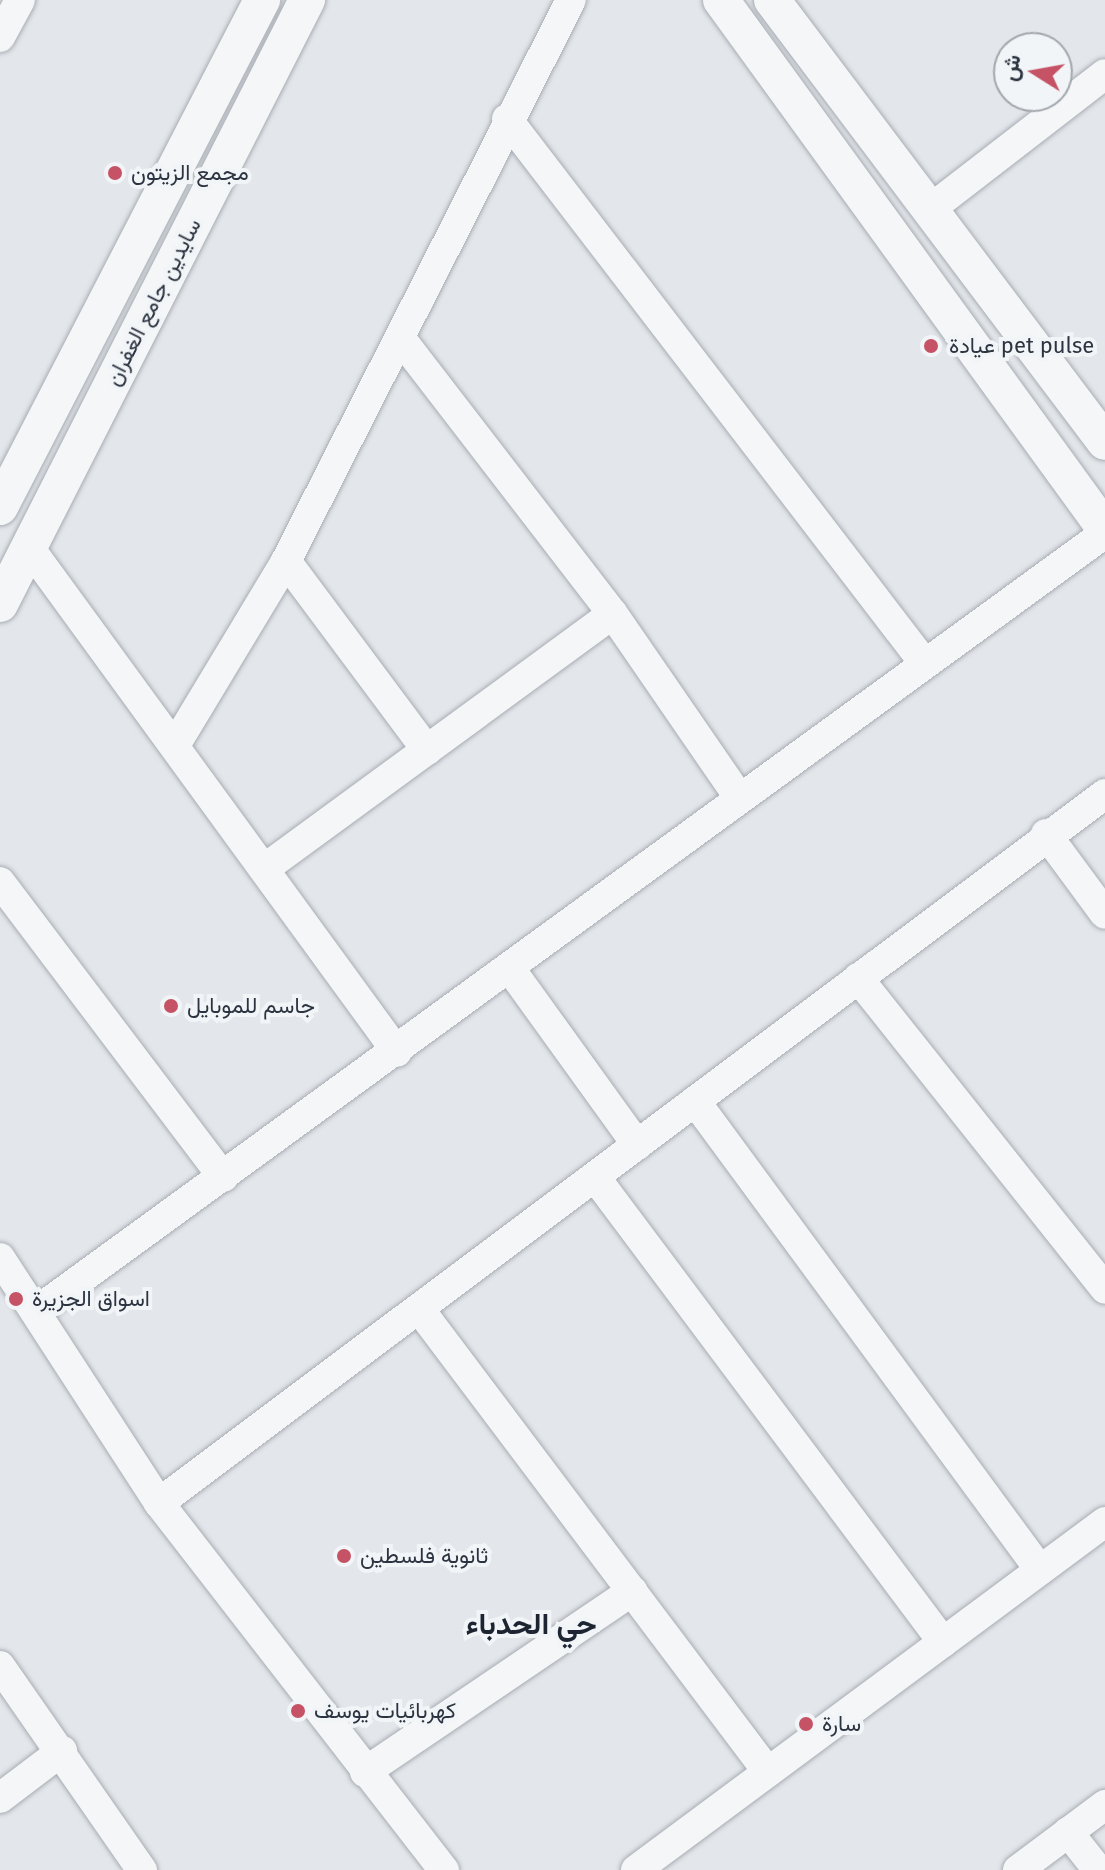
<!DOCTYPE html>
<meta charset="utf-8">
<style>
body{margin:0}
#map{position:relative;width:1105px;height:1870px;overflow:hidden;background:#e3e6ea;font-family:"Fira Sans",Vazirmatn,sans-serif}
div>[style]{position:absolute}
.roads{filter:drop-shadow(0 0 2px #a8adb4) drop-shadow(0 0 2px #a8adb4)}
.minor>*{height:30px;margin:-15px;padding:0 15px;transform-origin:15px;border-radius:15px;background:#f5f6f8}
.tertiary>*{height:36px;margin:-18px;padding:0 18px;transform-origin:18px;border-radius:18px;background:#f5f6f8}
.dots>*{width:22px;height:22px;translate:-50% -50%;box-sizing:border-box;border:4px solid #f2f5f7;border-radius:50%}
span{translate:-50% -50%;white-space:nowrap;text-align:center;line-height:1.15;-webkit-text-stroke:8px #f2f5f7;paint-order:stroke}
.poi-label{font-size:22px;color:#2c3441}
.left{translate:0 -50%;text-align:left}
.street-label{font-size:22px;color:#2c3441}
.district-label{font-size:30px;color:#1e2532;font-weight:700}
.north{position:absolute;left:993px;top:32px;width:80px;height:80px;box-sizing:border-box;background:#f2f5f7;border:2px solid #a3a8ae;border-radius:50%;rotate:281deg;font-size:22px;font-weight:700;line-height:32px;text-align:center;color:#2c3441}
.north::after{content:'';display:block;margin:auto;width:28px;height:36px;background:#c55265;clip-path:polygon(50% 0,100% 100%,50% 72%,0 100%)}
</style>
<div id="map">
<div class="roads">
<div class="minor">
<i style="left:0;top:37px;width:42px;rotate:-61.6deg"></i>
<i style="left:507px;top:119px;width:682px;rotate:52.51deg"></i>
<i style="left:933px;top:207px;width:217px;rotate:-37.7deg"></i>
<i style="left:401px;top:339px;width:347px;rotate:52.4deg"></i>
<i style="left:613px;top:614px;width:222px;rotate:55.5deg"></i>
<i style="left:28px;top:546px;width:626px;rotate:53.9deg"></i>
<i style="left:286px;top:561px;width:236px;rotate:53.3deg"></i>
<i style="left:177px;top:742px;width:211px;rotate:-58.9deg"></i>
<i style="left:286px;top:561px;width:629px;rotate:-63.07deg"></i>
<i style="left:1046px;top:834px;width:99px;rotate:53.6deg"></i>
<i style="left:264px;top:869px;width:432px;rotate:-36.2deg"></i>
<i style="left:0;top:882px;width:370px;rotate:52.9deg"></i>
<i style="left:511px;top:970px;width:216px;rotate:54.2deg"></i>
<i style="left:858px;top:978px;width:397px;rotate:51.5deg"></i>
<i style="left:695px;top:1101px;width:582px;rotate:53.66deg"></i>
<i style="left:595px;top:1177px;width:581px;rotate:53.19deg"></i>
<i style="left:0;top:1258px;width:292px;rotate:57deg"></i>
<i style="left:159px;top:1503px;width:465px;rotate:52.2deg"></i>
<i style="left:38px;top:1310px;width:1320px;rotate:-36.06deg"></i>
<i style="left:420px;top:1310px;width:578px;rotate:53.01deg"></i>
<i style="left:159px;top:1503px;width:1182px;rotate:-36.85deg"></i>
<i style="left:0;top:1666px;width:249px;rotate:55.2deg"></i>
<i style="left:365px;top:1772px;width:323px;rotate:-34.1deg"></i>
<i style="left:0;top:1798px;width:78px;rotate:-37.2deg"></i>
<i style="left:1068px;top:1832px;width:48px;rotate:51.7deg"></i>
<i style="left:636px;top:1870px;width:584px;rotate:-36.58deg"></i>
<i style="left:1018px;top:1870px;width:109px;rotate:-36.8deg"></i>
</div>
<div class="tertiary">
<i style="left:721px;top:0;width:654px;rotate:54.02deg"></i>
<i style="left:772px;top:0;width:553px;rotate:53.01deg"></i>
<i style="left:0;top:507px;width:571px;rotate:-62.67deg"></i>
<i style="left:0;top:604px;width:678px;rotate:-63.06deg"></i>
</div>
</div>
<div class="dots">
<i style="left:115px;top:173px;background:#c55265"></i>
<i style="left:931px;top:346px;background:#c55265"></i>
<i style="left:171px;top:1006px;background:#c55265"></i>
<i style="left:16px;top:1299px;background:#c55265"></i>
<i style="left:344px;top:1556px;background:#c55265"></i>
<i style="left:298px;top:1711px;background:#c55265"></i>
<i style="left:806px;top:1724px;background:#c55265"></i>
</div>
<div class="poi-label">
<span class="left" style="left:131px;top:173px">مجمع الزيتون</span>
<span class="left" style="left:949px;top:346px">عيادة pet pulse</span>
<span class="left" style="left:187px;top:1006px">جاسم للموبايل</span>
<span class="left" style="left:32px;top:1299px">اسواق الجزيرة</span>
<span class="left" style="left:360px;top:1556px">ثانوية فلسطين</span>
<span class="left" style="left:314px;top:1711px">كهربائيات يوسف</span>
<span class="left" style="left:822px;top:1724px">سارة</span>
</div>
<div class="street-label">
<span style="left:153px;top:302px;rotate:-63deg">سايدين جامع الغفران</span>
</div>
<div class="district-label">
<span style="left:531px;top:1624px">حي الحدباء</span>
</div>
<div class="north">ش</div>
</div>
